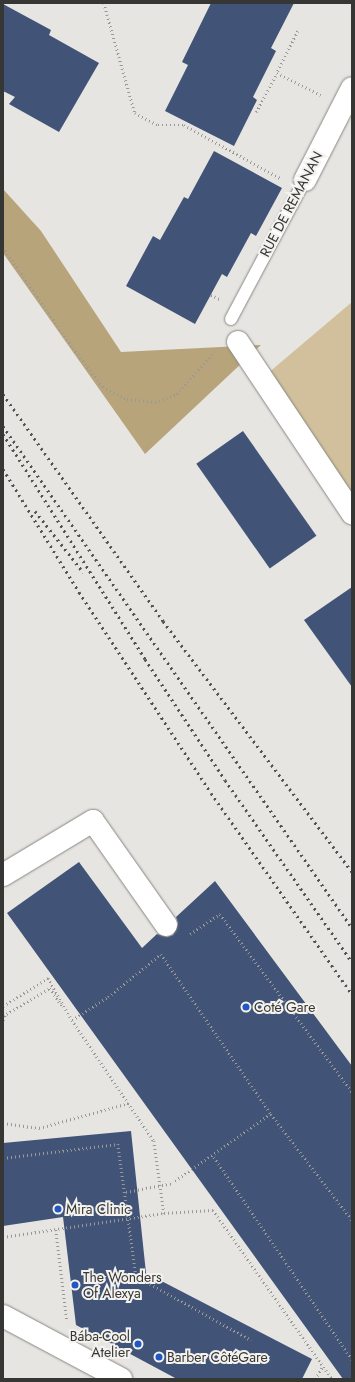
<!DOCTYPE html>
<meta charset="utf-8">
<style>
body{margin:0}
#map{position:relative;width:355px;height:1382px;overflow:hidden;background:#e7e5e1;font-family:Jost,sans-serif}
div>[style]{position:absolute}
.green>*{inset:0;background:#d1c09b}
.forest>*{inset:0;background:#b8a47a}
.building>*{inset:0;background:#415477;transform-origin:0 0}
.path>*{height:2.5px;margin-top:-1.25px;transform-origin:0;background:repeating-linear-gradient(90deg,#999895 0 1px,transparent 0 4px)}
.roads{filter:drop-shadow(0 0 1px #888783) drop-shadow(0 0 1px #888783)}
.lane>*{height:12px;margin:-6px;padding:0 6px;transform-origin:6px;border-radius:6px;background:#fff}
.street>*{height:22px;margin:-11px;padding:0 11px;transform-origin:11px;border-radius:11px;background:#fff}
.rail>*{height:3px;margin-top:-1.5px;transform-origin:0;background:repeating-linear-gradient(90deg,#545351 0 2px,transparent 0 6px)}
.path-bridge>*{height:2.5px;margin-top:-1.25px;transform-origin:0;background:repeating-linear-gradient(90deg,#999895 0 1px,transparent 0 4px)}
.dots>*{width:11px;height:11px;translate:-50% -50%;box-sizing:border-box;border:2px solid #f4f2ee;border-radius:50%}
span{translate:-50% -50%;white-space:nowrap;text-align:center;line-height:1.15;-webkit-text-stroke:4px #f4f2ee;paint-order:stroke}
.street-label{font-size:14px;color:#363634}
.poi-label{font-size:14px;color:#363634}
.left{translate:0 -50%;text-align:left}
.right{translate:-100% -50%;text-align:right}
.frame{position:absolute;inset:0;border:4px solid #363634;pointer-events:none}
</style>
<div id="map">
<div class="green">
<i style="clip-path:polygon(352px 302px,352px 498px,267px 374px)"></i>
</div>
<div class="forest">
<i style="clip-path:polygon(3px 189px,41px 231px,121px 352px,261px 345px,145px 454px,3px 253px)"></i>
</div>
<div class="building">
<i style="clip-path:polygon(211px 3px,294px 3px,271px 48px,276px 51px,253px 97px,257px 100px,234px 146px,165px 111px,188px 65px,182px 62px)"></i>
<i style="clip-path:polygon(3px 4px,51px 30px,49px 35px,99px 63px,59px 132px,9px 104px,15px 97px,3px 91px)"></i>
<i style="clip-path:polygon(214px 151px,282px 188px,256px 236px,251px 233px,227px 277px,222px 274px,195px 324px,126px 286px,153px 236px,160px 240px,184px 197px,188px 199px)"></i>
<i style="left:243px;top:431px;width:128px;height:57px;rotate:55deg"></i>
<i style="clip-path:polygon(352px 587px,352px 687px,304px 620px)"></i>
<i style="clip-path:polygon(79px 862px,142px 948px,157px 934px,167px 937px,173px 935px,178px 924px,176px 917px,215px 881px,352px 1066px,352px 1379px,343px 1379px,7px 913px)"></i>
<i style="clip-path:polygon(131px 1131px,146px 1273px,312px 1359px,302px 1379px,177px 1379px,76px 1325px,63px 1217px,3px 1226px,3px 1143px)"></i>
</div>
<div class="path">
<i style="left:104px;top:3px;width:114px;rotate:74.3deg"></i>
<i style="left:135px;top:113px;width:26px;rotate:28deg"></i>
<i style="left:158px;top:125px;width:26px"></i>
<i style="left:184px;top:125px;width:110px;rotate:28.9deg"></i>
<i style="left:298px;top:31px;width:47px;rotate:116.6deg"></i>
<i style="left:277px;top:73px;width:49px;rotate:26.6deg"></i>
<i style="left:256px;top:112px;width:44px;rotate:-61.7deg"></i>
<i style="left:3px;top:247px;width:123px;rotate:55.3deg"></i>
<i style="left:73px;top:348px;width:49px;rotate:52.4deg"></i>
<i style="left:103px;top:387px;width:27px;rotate:27deg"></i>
<i style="left:127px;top:399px;width:28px;rotate:6deg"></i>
<i style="left:155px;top:402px;width:23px;rotate:-20deg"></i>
<i style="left:177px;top:394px;width:56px;rotate:-48.6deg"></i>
<i style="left:211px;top:295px;width:10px;rotate:24deg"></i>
<i style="left:190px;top:934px;width:36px;rotate:-34deg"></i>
<i style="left:220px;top:914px;width:222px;rotate:53.4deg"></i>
<i style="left:3px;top:1006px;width:53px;rotate:-31.9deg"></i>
<i style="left:48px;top:978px;width:48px;rotate:60.3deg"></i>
<i style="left:72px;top:1020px;width:43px;rotate:-32.6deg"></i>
<i style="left:108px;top:997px;width:68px;rotate:-39.1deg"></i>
<i style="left:161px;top:954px;width:194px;rotate:55.5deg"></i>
<i style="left:271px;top:1114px;width:120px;rotate:144.9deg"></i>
<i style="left:3px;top:1016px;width:55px;rotate:-30.8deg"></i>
<i style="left:50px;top:988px;width:22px;rotate:56deg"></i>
<i style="left:3px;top:1020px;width:5px;rotate:-68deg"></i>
<i style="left:72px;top:1020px;width:146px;rotate:55.9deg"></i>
<i style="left:154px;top:1141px;width:73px;rotate:82.1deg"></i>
<i style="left:271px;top:1114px;width:133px;rotate:52.6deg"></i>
<i style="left:3px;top:1123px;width:36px;rotate:8deg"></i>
<i style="left:39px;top:1128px;width:93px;rotate:-15.5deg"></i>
<i style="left:214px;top:1157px;width:245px;rotate:55.7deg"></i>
<i style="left:3px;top:1158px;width:116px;rotate:-6.9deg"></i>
<i style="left:118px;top:1144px;width:133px;rotate:82.2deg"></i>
<i style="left:136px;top:1276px;width:132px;rotate:29.1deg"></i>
<i style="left:126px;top:1192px;width:20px;rotate:-11deg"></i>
<i style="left:56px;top:1230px;width:92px;rotate:83.1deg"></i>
<i style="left:3px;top:1237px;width:163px;rotate:-8.5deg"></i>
<i style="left:164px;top:1213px;width:49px;rotate:-3.5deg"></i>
<i style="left:213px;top:1210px;width:207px;rotate:54.8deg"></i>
<i style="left:315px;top:1379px;width:15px;rotate:-58deg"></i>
</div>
<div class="roads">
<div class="lane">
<i style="left:231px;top:319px;width:157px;rotate:-62deg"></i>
</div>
<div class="street">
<i style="left:305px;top:180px;width:103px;rotate:-62.9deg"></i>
<i style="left:238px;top:342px;width:206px;rotate:56.3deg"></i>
<i style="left:3px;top:875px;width:105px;rotate:-31deg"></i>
<i style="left:93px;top:821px;width:127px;rotate:54.9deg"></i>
<i style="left:3px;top:1316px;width:134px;rotate:28.1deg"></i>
</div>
</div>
<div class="rail">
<i style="left:3px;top:394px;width:278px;rotate:54.8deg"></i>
<i style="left:163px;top:621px;width:314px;rotate:53deg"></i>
<i style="left:3px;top:426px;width:611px;rotate:55.19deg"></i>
<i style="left:3px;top:434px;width:266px;rotate:57.7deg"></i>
<i style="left:145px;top:659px;width:145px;rotate:56.5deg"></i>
<i style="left:225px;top:780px;width:222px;rotate:55.1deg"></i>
<i style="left:3px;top:469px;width:145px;rotate:58.3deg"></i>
<i style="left:79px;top:592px;width:240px;rotate:56.7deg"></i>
<i style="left:211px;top:793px;width:246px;rotate:55deg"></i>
<i style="left:35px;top:511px;width:78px;rotate:51.8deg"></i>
</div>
<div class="path-bridge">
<i style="left:146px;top:1188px;width:27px;rotate:-10deg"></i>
</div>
<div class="dots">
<i style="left:246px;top:1007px;background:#2057c3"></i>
<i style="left:58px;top:1209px;background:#2057c3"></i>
<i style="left:75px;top:1285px;background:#2057c3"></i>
<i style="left:138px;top:1344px;background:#2057c3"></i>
<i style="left:159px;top:1357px;background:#2057c3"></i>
</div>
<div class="street-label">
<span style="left:291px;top:204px;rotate:-62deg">RUE DE REMANAN</span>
</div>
<div class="poi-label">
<span class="left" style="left:254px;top:1007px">Coté Gare</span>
<span class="left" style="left:66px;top:1209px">Mira Clinic</span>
<span class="left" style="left:83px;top:1285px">The Wonders<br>Of Alexya</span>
<span class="right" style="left:130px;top:1344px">Bába-Cool<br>Atelier</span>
<span class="left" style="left:167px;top:1357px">Barber CôtéGare</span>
</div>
<div class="frame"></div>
</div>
